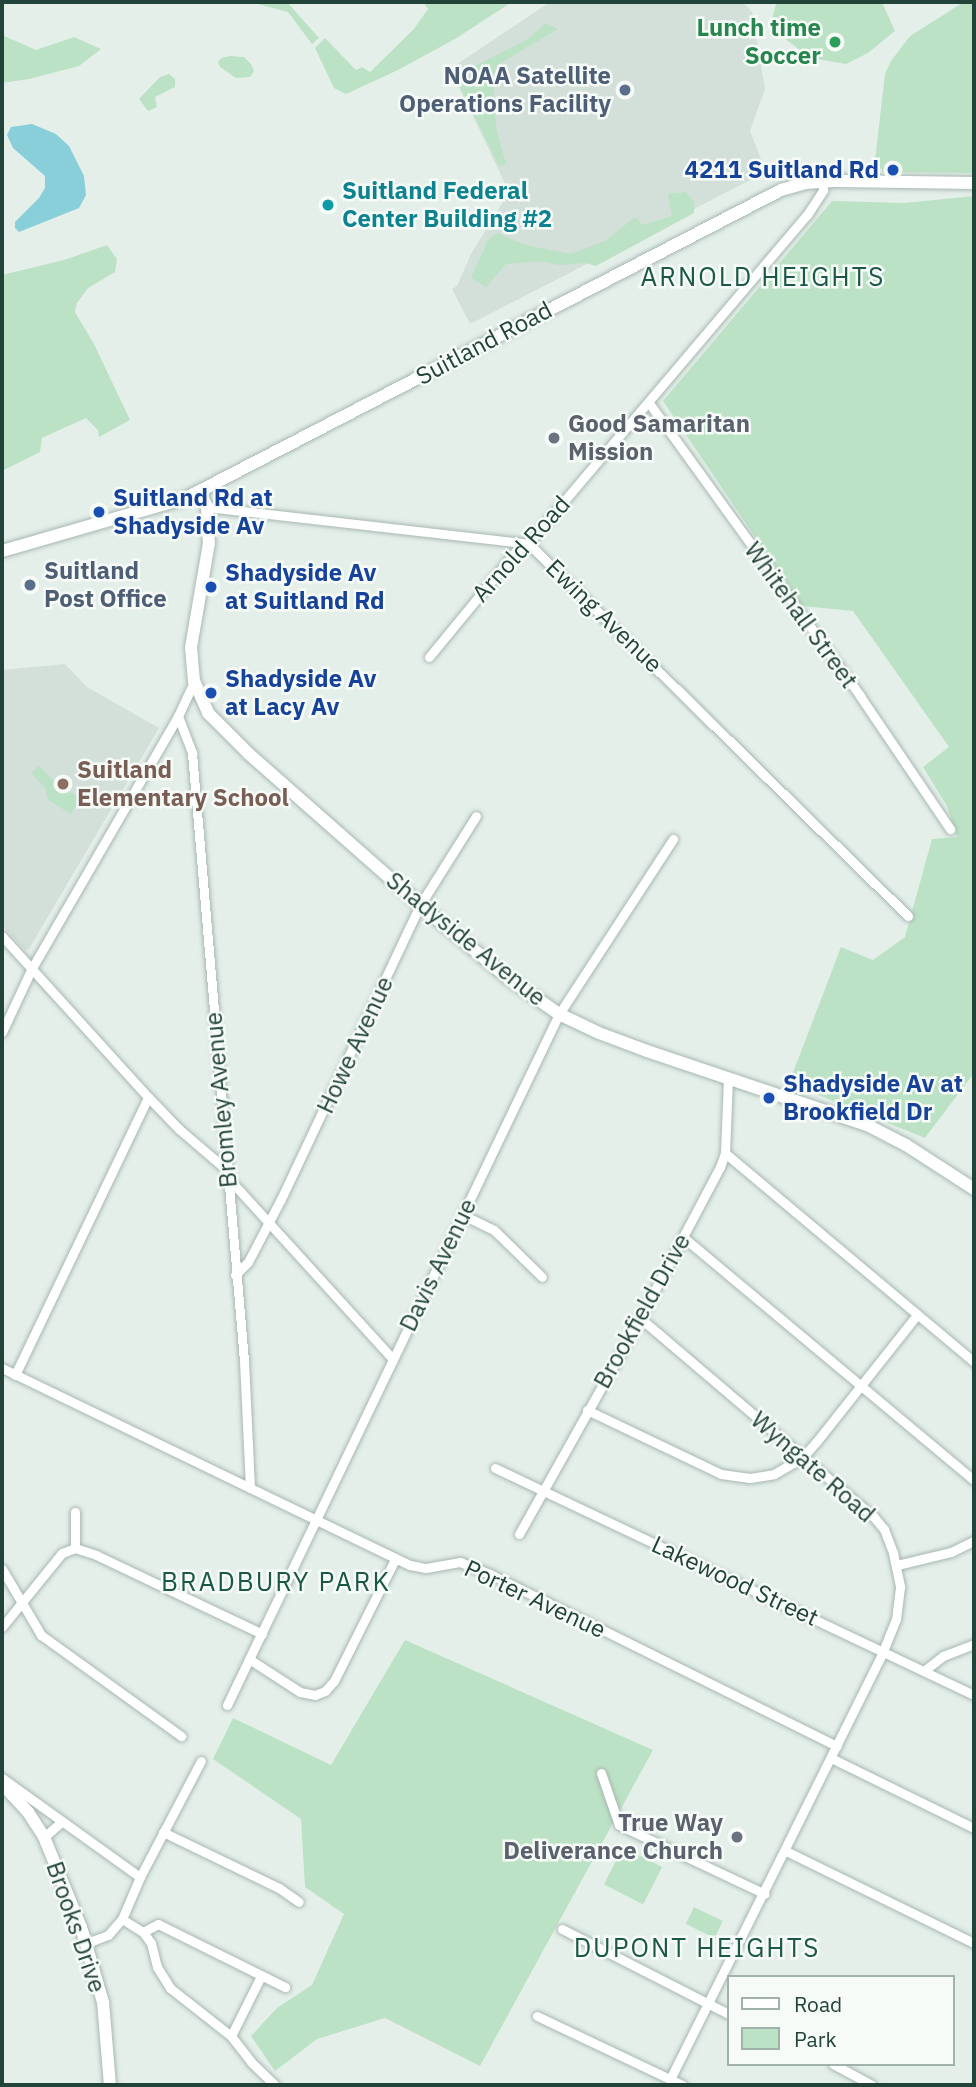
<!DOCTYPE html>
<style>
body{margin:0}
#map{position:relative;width:976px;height:2087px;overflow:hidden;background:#e5efea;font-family:"IBM Plex Sans",sans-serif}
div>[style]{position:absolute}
.built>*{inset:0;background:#d3dfd9}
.green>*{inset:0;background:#bce2c5;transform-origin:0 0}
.water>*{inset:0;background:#88cfd9}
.roads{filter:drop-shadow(0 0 2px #a7b8b1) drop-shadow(0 0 2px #a7b8b1)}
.street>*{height:9px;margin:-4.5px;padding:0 4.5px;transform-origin:4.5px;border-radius:4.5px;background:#fff}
.secondary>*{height:12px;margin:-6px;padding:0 6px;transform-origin:6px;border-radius:6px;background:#fff}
.dots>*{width:19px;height:19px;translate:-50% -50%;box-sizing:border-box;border:4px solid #f6fbf8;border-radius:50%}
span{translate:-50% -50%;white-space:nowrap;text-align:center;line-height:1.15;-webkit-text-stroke:5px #f6fbf8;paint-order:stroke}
.leisure-label{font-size:24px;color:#27864d;font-weight:700}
.right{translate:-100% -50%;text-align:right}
.service-label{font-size:24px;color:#4e5e75;font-weight:700}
.left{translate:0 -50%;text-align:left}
.transit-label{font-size:24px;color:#164399;font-weight:700}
.culture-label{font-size:24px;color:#0d838f;font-weight:700}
.street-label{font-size:24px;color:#224339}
.worship-label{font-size:24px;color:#5b616d;font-weight:700}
.education-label{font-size:24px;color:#785e54;font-weight:700}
.neighbourhood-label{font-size:26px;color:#1b5847;letter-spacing:2px}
.frame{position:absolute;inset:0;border:4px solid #224339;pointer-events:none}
.legend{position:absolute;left:727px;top:1975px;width:228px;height:91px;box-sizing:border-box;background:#f6fbf8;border:2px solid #a1b1ac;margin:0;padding:9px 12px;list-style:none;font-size:21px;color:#224339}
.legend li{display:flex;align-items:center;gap:14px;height:35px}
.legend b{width:35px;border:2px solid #a1b1ac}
</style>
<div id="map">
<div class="built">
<i style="clip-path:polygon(550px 2px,740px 2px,746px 5px,752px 12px,765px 89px,750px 131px,766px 172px,470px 324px,452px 289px,457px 286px,471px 254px,509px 192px,454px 76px,456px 65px)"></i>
<i style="clip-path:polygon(65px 664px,87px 687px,159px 728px,29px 949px,25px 950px,2px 925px,2px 670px)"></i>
</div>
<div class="green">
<i style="clip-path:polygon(250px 2px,287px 2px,319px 38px,312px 44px,288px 12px)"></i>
<i style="clip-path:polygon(423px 2px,512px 2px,455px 39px,398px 70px,346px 94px,334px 88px,315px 48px,325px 38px,356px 70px,362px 67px,370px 72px,413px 30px,428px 9px)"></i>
<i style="clip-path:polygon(777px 2px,882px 2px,895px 31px,868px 53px,846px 64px,811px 58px,769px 27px)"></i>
<i style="clip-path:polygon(964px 2px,974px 2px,974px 173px,883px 172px,875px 160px,885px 74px,891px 61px,910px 36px)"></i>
<i style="clip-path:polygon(546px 23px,558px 29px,496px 66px,493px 80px,496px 128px,506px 164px,503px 166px,498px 164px,454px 76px,460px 66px,473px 67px,528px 39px)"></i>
<i style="clip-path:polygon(2px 35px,36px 50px,74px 37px,101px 49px,79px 66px,29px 79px,2px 83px)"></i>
<i style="clip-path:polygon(231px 56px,244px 57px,251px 64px,254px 71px,250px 77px,236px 78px,220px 67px,218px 62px,221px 58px)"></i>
<i style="clip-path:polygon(169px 74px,175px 79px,175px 87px,155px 97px,157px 107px,148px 111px,139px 99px,160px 77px)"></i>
<i style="clip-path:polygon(686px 192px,694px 202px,694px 213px,596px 266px,586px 263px,559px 265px,539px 261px,506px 264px,486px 287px,471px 278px,488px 240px,497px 233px,525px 245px,571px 254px,605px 241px,635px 217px,643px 225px,672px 216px,668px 194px)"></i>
<i style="clip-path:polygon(974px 196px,974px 1073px,925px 1138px,789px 1083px,841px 947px,873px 960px,905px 937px,932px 839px,957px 837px,947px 806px,923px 767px,949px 747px,853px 611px,802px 606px,663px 401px,832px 201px,904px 203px)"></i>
<i style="clip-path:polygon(107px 245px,117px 259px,115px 272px,88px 288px,77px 303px,75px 312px,94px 344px,130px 420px,99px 437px,98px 430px,86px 418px,42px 438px,40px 452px,2px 471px,2px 275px,64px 260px)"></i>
<i style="clip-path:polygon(39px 766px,58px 785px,80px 798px,71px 814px,48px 800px,45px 788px,31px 773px)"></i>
<i style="clip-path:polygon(405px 1640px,653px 1750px,480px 2066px,385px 2018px,317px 2039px,275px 2071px,251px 2036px,277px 2008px,312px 1985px,344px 1914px,305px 1887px,301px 1819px,213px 1759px,233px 1718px,331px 1765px)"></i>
<i style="left:623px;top:1847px;width:44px;height:42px;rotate:27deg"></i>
<i style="left:694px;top:1907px;width:32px;height:19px;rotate:26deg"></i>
</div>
<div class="water">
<i style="clip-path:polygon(32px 124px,56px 134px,69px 146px,84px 176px,86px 195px,79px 208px,19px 232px,15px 228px,15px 222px,39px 198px,45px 188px,45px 176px,13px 148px,7px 135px,11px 127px)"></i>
</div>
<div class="roads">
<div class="street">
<i style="left:649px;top:403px;width:361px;rotate:54.2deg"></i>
<i style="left:860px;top:696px;width:161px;rotate:55.9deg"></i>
<i style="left:207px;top:507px;width:317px;rotate:6.5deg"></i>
<i style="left:522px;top:543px;width:13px;rotate:27deg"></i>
<i style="left:534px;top:549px;width:524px;rotate:44.46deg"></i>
<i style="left:429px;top:657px;width:137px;rotate:-50.6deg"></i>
<i style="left:516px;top:551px;width:19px;rotate:-36deg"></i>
<i style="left:531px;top:540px;width:426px;rotate:-49.7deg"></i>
<i style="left:807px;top:215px;width:30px;rotate:-57deg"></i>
<i style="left:823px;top:190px;width:8px;rotate:-97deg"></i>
<i style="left:178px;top:716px;width:40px;rotate:69deg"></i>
<i style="left:192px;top:753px;width:610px;rotate:85.11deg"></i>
<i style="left:244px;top:1361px;width:127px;rotate:87.3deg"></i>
<i style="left:2px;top:936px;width:217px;rotate:47.8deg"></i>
<i style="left:148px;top:1097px;width:45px;rotate:45.9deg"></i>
<i style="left:179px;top:1129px;width:65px;rotate:40.6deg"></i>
<i style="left:2px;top:1032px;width:71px;rotate:-64.9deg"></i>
<i style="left:32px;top:968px;width:291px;rotate:-59.9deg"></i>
<i style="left:178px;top:716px;width:38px;rotate:-65deg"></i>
<i style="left:725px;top:1153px;width:325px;rotate:40deg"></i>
<i style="left:229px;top:1179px;width:242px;rotate:47.7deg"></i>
<i style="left:463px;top:1215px;width:34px;rotate:26deg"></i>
<i style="left:494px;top:1230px;width:67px;rotate:44.4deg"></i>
<i style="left:683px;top:1237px;width:379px;rotate:39.9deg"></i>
<i style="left:235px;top:1275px;width:18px;rotate:-45deg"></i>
<i style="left:248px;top:1262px;width:71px;rotate:-62.4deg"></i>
<i style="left:281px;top:1199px;width:325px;rotate:-64.7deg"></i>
<i style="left:420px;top:905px;width:105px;rotate:-57.8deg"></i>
<i style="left:640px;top:1318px;width:306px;rotate:40.4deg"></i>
<i style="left:873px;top:1516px;width:17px;rotate:50deg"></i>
<i style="left:884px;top:1529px;width:26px;rotate:69deg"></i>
<i style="left:893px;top:1553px;width:35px;rotate:78deg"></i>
<i style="left:900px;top:1587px;width:32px;rotate:97deg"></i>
<i style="left:896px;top:1619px;width:35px;rotate:112deg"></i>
<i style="left:883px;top:1652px;width:477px;rotate:116.5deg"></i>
<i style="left:2px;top:1368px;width:453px;rotate:25.8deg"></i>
<i style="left:410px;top:1565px;width:16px;rotate:11deg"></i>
<i style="left:426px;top:1568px;width:35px;rotate:-10deg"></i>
<i style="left:460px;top:1562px;width:32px;rotate:22deg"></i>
<i style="left:490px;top:1574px;width:387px;rotate:26.4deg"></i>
<i style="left:15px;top:1375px;width:308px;rotate:-64.4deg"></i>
<i style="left:587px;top:1410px;width:148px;rotate:25.5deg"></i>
<i style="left:721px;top:1474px;width:29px;rotate:8deg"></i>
<i style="left:750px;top:1478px;width:24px;rotate:-9deg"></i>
<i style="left:774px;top:1474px;width:34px;rotate:-30deg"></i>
<i style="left:803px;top:1457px;width:21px;rotate:-49deg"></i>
<i style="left:817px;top:1441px;width:161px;rotate:-51.6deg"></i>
<i style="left:495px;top:1468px;width:530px;rotate:25.36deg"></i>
<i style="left:75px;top:1512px;width:36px;rotate:90deg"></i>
<i style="left:519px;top:1534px;width:248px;rotate:-60.7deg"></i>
<i style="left:640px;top:1318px;width:171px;rotate:-62.1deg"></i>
<i style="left:720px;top:1167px;width:15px;rotate:-70deg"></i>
<i style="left:725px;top:1153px;width:76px;rotate:-87.7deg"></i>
<i style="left:897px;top:1565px;width:56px;rotate:-13.5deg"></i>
<i style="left:951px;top:1552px;width:25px;rotate:-26deg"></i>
<i style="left:2px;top:1569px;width:77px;rotate:59.4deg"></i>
<i style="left:41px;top:1635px;width:173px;rotate:35.8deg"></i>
<i style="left:2px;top:1627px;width:95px;rotate:-51deg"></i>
<i style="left:62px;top:1553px;width:14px;rotate:-21deg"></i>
<i style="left:75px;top:1548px;width:22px;rotate:18deg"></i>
<i style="left:96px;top:1555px;width:184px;rotate:25.4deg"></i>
<i style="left:249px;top:1659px;width:61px;rotate:32.9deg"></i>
<i style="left:300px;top:1692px;width:15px;rotate:11deg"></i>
<i style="left:315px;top:1695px;width:11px;rotate:-22deg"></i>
<i style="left:325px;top:1691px;width:13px;rotate:-48deg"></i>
<i style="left:334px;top:1681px;width:136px;rotate:-63.4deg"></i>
<i style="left:925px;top:1670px;width:23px;rotate:-38deg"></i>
<i style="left:943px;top:1656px;width:33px;rotate:-21deg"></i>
<i style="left:227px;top:1705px;width:767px;rotate:-64.34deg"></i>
<i style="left:559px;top:1014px;width:209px;rotate:-56.9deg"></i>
<i style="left:831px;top:1758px;width:159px;rotate:26.1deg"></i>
<i style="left:601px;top:1773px;width:55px;rotate:70.9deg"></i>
<i style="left:619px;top:1825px;width:161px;rotate:25.3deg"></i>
<i style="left:2px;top:1778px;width:170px;rotate:35.7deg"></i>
<i style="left:163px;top:1832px;width:129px;rotate:25.8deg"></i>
<i style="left:279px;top:1888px;width:24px;rotate:35deg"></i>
<i style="left:44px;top:1837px;width:23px;rotate:-41deg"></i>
<i style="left:786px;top:1851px;width:209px;rotate:26.1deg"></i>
<i style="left:122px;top:1919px;width:25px;rotate:32deg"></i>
<i style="left:143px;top:1932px;width:17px;rotate:-28deg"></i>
<i style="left:158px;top:1924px;width:142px;rotate:26.4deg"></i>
<i style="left:562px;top:1929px;width:187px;rotate:27deg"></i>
<i style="left:143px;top:1932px;width:14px;rotate:54deg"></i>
<i style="left:151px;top:1943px;width:25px;rotate:76deg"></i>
<i style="left:157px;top:1967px;width:25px;rotate:58deg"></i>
<i style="left:170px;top:1988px;width:78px;rotate:38.2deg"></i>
<i style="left:231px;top:2036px;width:33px;rotate:52deg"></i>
<i style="left:251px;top:2062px;width:33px;rotate:44deg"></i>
<i style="left:87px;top:1943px;width:22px;rotate:-21deg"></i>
<i style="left:108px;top:1935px;width:21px;rotate:-49deg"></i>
<i style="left:122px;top:1919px;width:46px;rotate:-66.8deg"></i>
<i style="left:140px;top:1877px;width:131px;rotate:-62.3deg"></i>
<i style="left:537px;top:2016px;width:161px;rotate:25.4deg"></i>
<i style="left:231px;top:2036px;width:67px;rotate:-63.4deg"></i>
<i style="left:833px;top:2064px;width:44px;rotate:28.3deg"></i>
</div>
<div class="secondary">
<i style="left:199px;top:491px;width:18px;rotate:63deg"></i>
<i style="left:207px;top:507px;width:36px;rotate:87deg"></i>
<i style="left:209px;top:543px;width:106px;rotate:99.8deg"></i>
<i style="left:191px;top:647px;width:34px;rotate:85deg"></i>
<i style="left:194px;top:681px;width:35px;rotate:66deg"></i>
<i style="left:208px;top:713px;width:58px;rotate:45deg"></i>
<i style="left:249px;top:754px;width:228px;rotate:41.4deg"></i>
<i style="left:420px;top:905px;width:116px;rotate:39.7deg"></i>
<i style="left:509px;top:979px;width:61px;rotate:35deg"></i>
<i style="left:559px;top:1014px;width:44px;rotate:25.4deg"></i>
<i style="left:599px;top:1033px;width:51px;rotate:20.6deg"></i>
<i style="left:647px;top:1051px;width:232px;rotate:18.6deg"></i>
<i style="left:867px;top:1125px;width:44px;rotate:27.1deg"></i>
<i style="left:906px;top:1145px;width:81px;rotate:32.9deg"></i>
<i style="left:2px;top:551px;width:191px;rotate:-16.1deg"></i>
<i style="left:186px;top:498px;width:670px;rotate:-27.37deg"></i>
<i style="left:781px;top:190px;width:25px;rotate:-16deg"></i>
<i style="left:805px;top:183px;width:32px;rotate:-4deg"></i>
<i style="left:837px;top:181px;width:137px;rotate:0.8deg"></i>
<i style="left:2px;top:1784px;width:38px;rotate:47deg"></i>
<i style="left:28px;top:1812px;width:30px;rotate:57deg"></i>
<i style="left:44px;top:1837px;width:97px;rotate:67.7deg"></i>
<i style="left:81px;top:1927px;width:78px;rotate:73.7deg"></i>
<i style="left:103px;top:2002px;width:83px;rotate:85.2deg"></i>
</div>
</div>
<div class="dots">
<i style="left:835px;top:42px;background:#2e9e5b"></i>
<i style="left:625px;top:90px;background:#5c6f8a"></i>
<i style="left:893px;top:170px;background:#1a4fb4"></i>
<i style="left:328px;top:205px;background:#0f9aa8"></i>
<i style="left:554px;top:438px;background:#6b7280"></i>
<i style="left:99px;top:512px;background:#1a4fb4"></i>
<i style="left:30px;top:585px;background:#5c6f8a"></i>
<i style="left:211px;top:587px;background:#1a4fb4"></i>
<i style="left:211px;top:693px;background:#1a4fb4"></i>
<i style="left:63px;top:784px;background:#8d6e63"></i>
<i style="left:769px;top:1098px;background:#1a4fb4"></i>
<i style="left:737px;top:1837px;background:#6b7280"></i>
</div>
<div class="leisure-label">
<span class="right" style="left:821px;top:42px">Lunch time<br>Soccer</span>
</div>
<div class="service-label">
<span class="right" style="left:611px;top:90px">NOAA Satellite<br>Operations Facility</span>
<span class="left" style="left:44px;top:585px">Suitland<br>Post Office</span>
</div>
<div class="transit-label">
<span class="right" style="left:879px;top:170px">4211 Suitland Rd</span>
<span class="left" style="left:113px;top:512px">Suitland Rd at<br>Shadyside Av</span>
<span class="left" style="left:225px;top:587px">Shadyside Av<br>at Suitland Rd</span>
<span class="left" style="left:225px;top:693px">Shadyside Av<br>at Lacy Av</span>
<span class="left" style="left:783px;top:1098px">Shadyside Av at<br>Brookfield Dr</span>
</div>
<div class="culture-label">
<span class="left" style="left:342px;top:205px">Suitland Federal<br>Center Building #2</span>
</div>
<div class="street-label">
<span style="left:484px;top:343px;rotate:-28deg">Suitland Road</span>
<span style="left:521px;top:549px;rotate:-48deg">Arnold Road</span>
<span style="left:801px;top:615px;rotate:54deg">Whitehall Street</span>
<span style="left:604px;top:616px;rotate:44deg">Ewing Avenue</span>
<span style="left:466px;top:939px;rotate:39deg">Shadyside Avenue</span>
<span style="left:355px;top:1045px;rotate:-65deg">Howe Avenue</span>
<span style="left:221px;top:1100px;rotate:-95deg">Bromley Avenue</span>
<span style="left:438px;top:1265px;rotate:-64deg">Davis Avenue</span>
<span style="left:642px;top:1311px;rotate:-61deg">Brookfield Drive</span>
<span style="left:813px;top:1467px;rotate:41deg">Wyngate Road</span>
<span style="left:735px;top:1581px;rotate:25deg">Lakewood Street</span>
<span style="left:535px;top:1599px;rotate:25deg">Porter Avenue</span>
<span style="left:76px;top:1927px;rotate:71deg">Brooks Drive</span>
</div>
<div class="worship-label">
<span class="left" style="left:568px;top:438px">Good Samaritan<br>Mission</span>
<span class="right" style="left:723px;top:1837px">True Way<br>Deliverance Church</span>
</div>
<div class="education-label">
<span class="left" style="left:77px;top:784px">Suitland<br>Elementary School</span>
</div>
<div class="neighbourhood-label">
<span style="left:763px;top:277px">ARNOLD HEIGHTS</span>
<span style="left:276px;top:1582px">BRADBURY PARK</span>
<span style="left:697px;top:1948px">DUPONT HEIGHTS</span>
</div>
<div class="frame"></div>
<ul class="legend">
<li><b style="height:9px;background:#fff"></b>Road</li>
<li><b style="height:19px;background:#bce2c5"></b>Park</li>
</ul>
</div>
